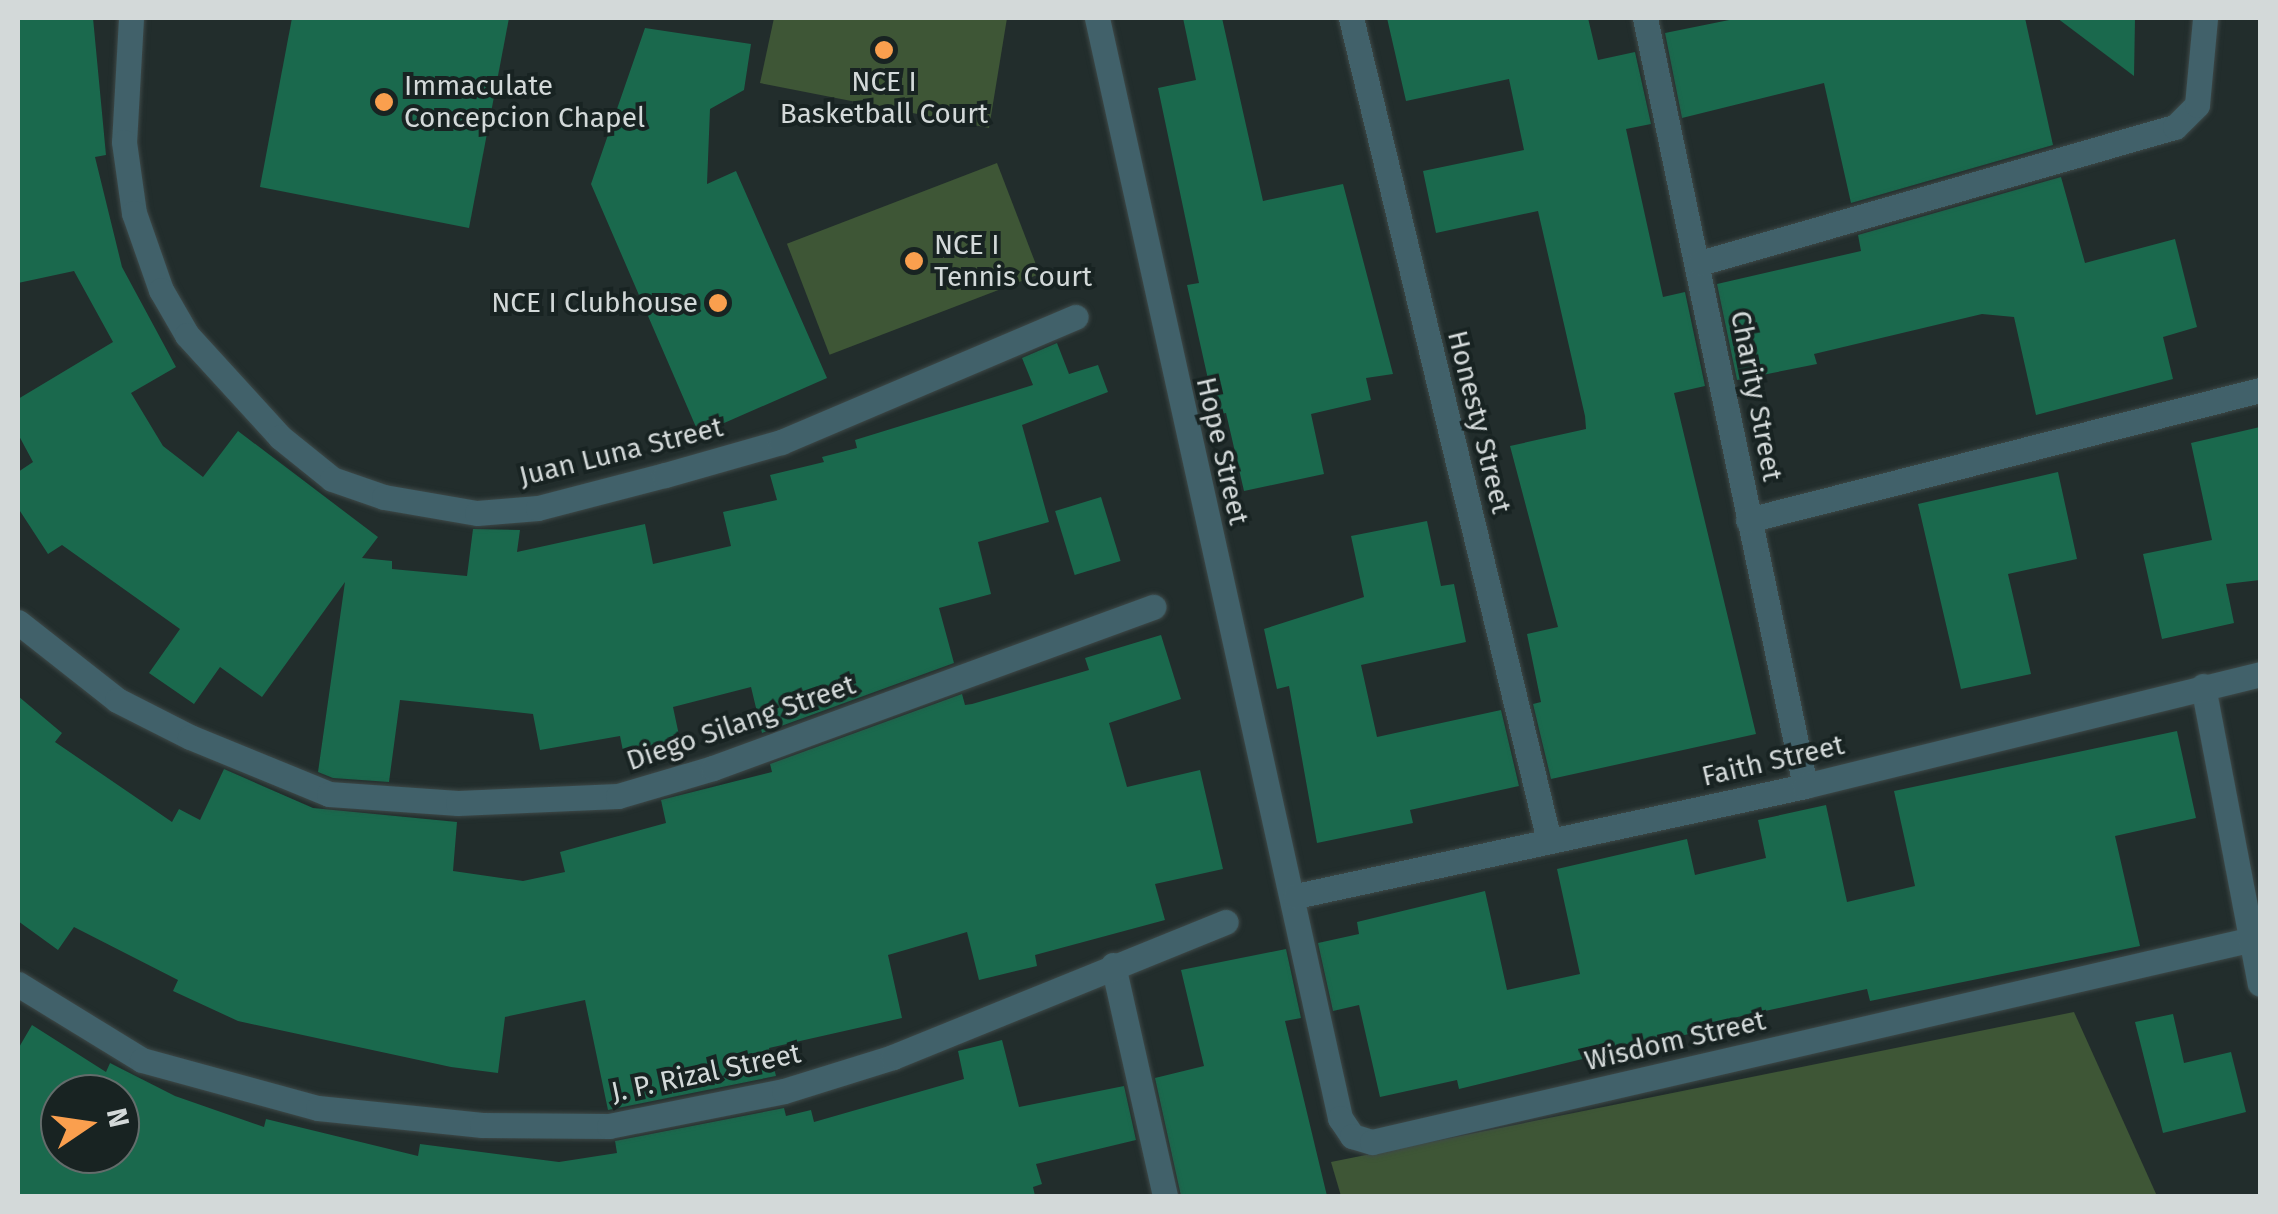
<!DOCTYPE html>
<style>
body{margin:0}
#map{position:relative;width:2278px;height:1214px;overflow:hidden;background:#222d2c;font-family:"Fira Sans",sans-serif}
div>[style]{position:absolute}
.green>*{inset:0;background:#3e5636;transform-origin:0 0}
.building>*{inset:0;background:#1a694d;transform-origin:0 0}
.roads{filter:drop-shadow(0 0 2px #3e4948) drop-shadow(0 0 2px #3e4948)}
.street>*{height:25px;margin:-12.5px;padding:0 12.5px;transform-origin:12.5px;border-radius:12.5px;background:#41616a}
.dots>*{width:28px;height:28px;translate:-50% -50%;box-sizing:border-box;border:5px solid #182322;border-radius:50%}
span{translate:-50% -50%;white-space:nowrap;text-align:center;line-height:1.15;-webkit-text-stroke:8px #182322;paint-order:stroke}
.poi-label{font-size:28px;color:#d3d9d9}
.left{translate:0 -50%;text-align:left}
.right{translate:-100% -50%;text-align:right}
.street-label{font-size:28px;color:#d3d9d9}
.frame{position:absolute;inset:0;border:20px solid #d3d9d9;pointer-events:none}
.north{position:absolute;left:40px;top:1074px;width:100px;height:100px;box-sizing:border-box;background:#182322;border:2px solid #636c6b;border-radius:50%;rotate:77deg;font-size:28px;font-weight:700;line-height:40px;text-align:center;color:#d3d9d9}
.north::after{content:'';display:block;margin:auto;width:35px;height:45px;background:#fa9f4e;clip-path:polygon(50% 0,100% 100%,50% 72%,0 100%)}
</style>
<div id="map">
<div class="green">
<i style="clip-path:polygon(774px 18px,1007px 18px,989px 128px,760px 83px)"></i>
<i style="left:997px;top:163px;width:119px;height:225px;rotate:69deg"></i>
<i style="clip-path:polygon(2074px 1012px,2157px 1196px,1341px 1196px,1331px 1162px)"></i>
</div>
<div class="building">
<i style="clip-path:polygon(18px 18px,93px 18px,106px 155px,95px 157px,122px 267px,176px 367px,131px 393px,163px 446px,203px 477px,238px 431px,378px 537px,362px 558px,392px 561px,392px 569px,467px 576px,473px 529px,520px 530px,517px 552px,645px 524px,653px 564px,731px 546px,723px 512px,777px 500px,770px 475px,824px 462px,822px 457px,857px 448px,855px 440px,1033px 385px,1022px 358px,1057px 343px,1069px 374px,1098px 365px,1108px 392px,1022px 425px,1049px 522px,978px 542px,991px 594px,939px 608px,954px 663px,762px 733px,751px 687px,673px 707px,680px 740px,623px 751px,620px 736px,540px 750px,533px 714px,400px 700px,389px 782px,333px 778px,318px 772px,345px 582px,262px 697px,220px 667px,194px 704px,149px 673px,180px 629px,62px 545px,48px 554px,18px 508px,18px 472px,33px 462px,18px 434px,18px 399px,113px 342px,74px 271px,18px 283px)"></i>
<i style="clip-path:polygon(292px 18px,509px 18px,469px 228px,260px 187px)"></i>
<i style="clip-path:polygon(1183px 18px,1222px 18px,1263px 201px,1343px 184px,1393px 374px,1366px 378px,1371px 400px,1311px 414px,1324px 474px,1244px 491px,1226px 413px,1216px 415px,1187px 285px,1199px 283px,1158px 88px,1196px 80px)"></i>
<i style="clip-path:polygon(1387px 18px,1588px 18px,1598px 60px,1635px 52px,1651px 124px,1626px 129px,1663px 297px,1685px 292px,1705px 386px,1674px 393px,1756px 734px,1551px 779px,1533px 704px,1541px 702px,1527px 634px,1558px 627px,1510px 446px,1586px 429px,1585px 416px,1538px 211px,1436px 233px,1423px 171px,1524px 150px,1509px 79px,1406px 101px)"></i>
<i style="clip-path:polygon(1739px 18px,2025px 18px,2053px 145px,1851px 203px,1824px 83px,1682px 118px,1665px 33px)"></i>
<i style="clip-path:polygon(2057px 18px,2135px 18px,2134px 76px)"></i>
<i style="clip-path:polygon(645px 28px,751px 44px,744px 90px,710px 109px,707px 184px,736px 171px,827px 378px,699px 434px,591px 184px)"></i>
<i style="clip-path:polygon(2061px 177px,2085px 263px,2175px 239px,2197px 327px,2163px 337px,2173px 379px,2036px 415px,2014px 317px,1982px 314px,1814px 354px,1817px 364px,1737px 380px,1717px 284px,1861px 251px,1858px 235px)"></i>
<i style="clip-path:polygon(2260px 427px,2260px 580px,2226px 584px,2234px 623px,2162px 639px,2143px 554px,2212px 540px,2191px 443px)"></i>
<i style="clip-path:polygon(2058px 472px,2077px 559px,2008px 574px,2031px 674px,1961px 689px,1918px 504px)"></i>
<i style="left:1101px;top:497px;width:67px;height:48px;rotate:73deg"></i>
<i style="clip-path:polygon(1427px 521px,1441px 586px,1454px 584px,1466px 642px,1361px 665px,1377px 737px,1501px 710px,1519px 786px,1410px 810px,1413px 823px,1317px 843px,1289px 686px,1277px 689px,1264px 629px,1364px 597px,1351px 536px)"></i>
<i style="clip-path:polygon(1161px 635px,1181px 699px,1109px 723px,1127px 787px,1200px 770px,1223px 869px,1155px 884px,1165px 920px,1035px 955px,1037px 966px,979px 980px,967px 932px,888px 955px,902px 1018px,769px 1048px,776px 1076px,608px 1110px,585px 1000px,505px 1017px,498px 1073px,451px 1067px,238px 1021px,173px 991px,178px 980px,74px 927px,58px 950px,18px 921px,18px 696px,62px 733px,55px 742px,172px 822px,179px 809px,200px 820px,224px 769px,313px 808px,457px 822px,453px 871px,523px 881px,565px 872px,560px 852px,666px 823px,661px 800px,772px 772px,770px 764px,962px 694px,965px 705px,972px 704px,1089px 670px,1085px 658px)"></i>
<i style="clip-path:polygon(2177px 731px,2196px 818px,2115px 836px,2140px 946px,1870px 1001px,1867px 989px,1733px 1018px,1734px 1024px,1662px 1040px,1663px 1048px,1605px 1061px,1603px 1054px,1459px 1089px,1457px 1080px,1380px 1097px,1359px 1005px,1333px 1011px,1318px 943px,1359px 934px,1357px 922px,1485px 891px,1507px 990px,1580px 974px,1557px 869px,1687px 839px,1695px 875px,1766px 858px,1758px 820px,1826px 805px,1847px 902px,1915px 886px,1894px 791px)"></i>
<i style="clip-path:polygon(1286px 949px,1301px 1018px,1285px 1021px,1327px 1196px,1181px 1196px,1155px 1078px,1204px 1066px,1181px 970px)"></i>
<i style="clip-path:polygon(2173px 1014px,2184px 1063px,2231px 1052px,2246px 1112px,2163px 1133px,2135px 1022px)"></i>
<i style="clip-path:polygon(evenodd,32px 1025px,106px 1072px,110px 1063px,175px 1096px,264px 1127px,266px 1119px,418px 1156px,420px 1144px,559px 1162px,617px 1153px,615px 1141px,784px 1108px,786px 1116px,811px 1110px,814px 1122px,964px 1079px,958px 1051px,1002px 1040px,1019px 1107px,1124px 1086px,1136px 1140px,1036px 1164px,1042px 1184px,1033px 1187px,1035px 1196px,18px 1196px,18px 1049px,32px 1025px,60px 1094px,120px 1094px,120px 1154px,60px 1154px,60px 1094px)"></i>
</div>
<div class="roads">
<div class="street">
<i style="left:131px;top:18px;width:124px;rotate:93.2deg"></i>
<i style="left:124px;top:142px;width:72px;rotate:82deg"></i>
<i style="left:134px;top:213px;width:82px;rotate:70.7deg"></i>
<i style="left:161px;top:290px;width:52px;rotate:60deg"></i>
<i style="left:187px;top:335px;width:138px;rotate:47.6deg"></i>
<i style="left:280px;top:437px;width:67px;rotate:38.9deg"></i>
<i style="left:332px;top:479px;width:55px;rotate:19.1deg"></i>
<i style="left:384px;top:497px;width:94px;rotate:9.8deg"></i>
<i style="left:477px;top:513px;width:61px;rotate:-4.7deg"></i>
<i style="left:538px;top:508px;width:131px;rotate:-14.6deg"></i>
<i style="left:665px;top:475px;width:121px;rotate:-15.9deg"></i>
<i style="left:781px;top:442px;width:320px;rotate:-23deg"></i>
<i style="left:1097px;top:18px;width:1127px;rotate:77.54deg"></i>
<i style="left:1340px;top:1118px;width:22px;rotate:56deg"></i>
<i style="left:1352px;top:1136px;width:21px;rotate:17deg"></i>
<i style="left:1372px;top:1142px;width:904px;rotate:-12.98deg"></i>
<i style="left:1351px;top:18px;width:846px;rotate:76.47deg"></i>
<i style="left:1645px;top:18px;width:784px;rotate:78.23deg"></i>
<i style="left:1700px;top:263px;width:494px;rotate:-16deg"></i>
<i style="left:2175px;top:127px;width:31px;rotate:-45deg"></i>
<i style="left:2197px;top:105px;width:87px;rotate:-84.7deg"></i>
<i style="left:1748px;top:520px;width:528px;rotate:-14.25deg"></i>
<i style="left:18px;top:622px;width:126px;rotate:38.2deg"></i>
<i style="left:117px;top:700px;width:82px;rotate:26.9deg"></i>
<i style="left:190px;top:737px;width:150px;rotate:22.3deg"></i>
<i style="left:329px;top:794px;width:129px;rotate:4deg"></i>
<i style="left:458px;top:803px;width:160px;rotate:-2.5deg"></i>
<i style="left:618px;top:796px;width:99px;rotate:-16.4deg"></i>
<i style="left:713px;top:768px;width:469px;rotate:-20.1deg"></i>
<i style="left:2203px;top:686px;width:303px;rotate:79.2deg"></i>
<i style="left:1296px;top:896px;width:521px;rotate:-12.19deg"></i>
<i style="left:1805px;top:786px;width:469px;rotate:-13.8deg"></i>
<i style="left:1113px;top:965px;width:237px;rotate:77.3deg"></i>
<i style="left:18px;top:984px;width:145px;rotate:31.5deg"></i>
<i style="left:142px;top:1060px;width:182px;rotate:15.3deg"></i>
<i style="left:318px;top:1108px;width:165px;rotate:5.9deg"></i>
<i style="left:482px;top:1125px;width:127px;rotate:0.5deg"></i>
<i style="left:609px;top:1126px;width:178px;rotate:-11.3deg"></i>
<i style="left:784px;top:1091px;width:114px;rotate:-17.3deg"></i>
<i style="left:893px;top:1057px;width:359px;rotate:-22.1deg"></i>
</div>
</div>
<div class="dots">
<i style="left:884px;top:50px;background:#fa9f4e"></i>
<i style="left:384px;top:102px;background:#fa9f4e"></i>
<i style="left:914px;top:261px;background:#fa9f4e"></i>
<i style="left:718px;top:303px;background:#fa9f4e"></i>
</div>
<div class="poi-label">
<span style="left:884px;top:98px">NCE I<br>Basketball Court</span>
<span class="left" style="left:404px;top:102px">Immaculate<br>Concepcion Chapel</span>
<span class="left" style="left:934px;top:261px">NCE I<br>Tennis Court</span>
<span class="right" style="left:698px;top:303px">NCE I Clubhouse</span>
</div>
<div class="street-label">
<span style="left:1756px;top:396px;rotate:79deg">Charity Street</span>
<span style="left:1479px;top:422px;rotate:76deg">Honesty Street</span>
<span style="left:1222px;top:451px;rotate:77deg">Hope Street</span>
<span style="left:621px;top:452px;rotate:-14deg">Juan Luna Street</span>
<span style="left:741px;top:723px;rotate:-19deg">Diego Silang Street</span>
<span style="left:1773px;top:761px;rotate:-13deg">Faith Street</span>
<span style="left:1675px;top:1041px;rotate:-13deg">Wisdom Street</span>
<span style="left:706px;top:1073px;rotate:-12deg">J. P. Rizal Street</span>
</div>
<div class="frame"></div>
<div class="north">N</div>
</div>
